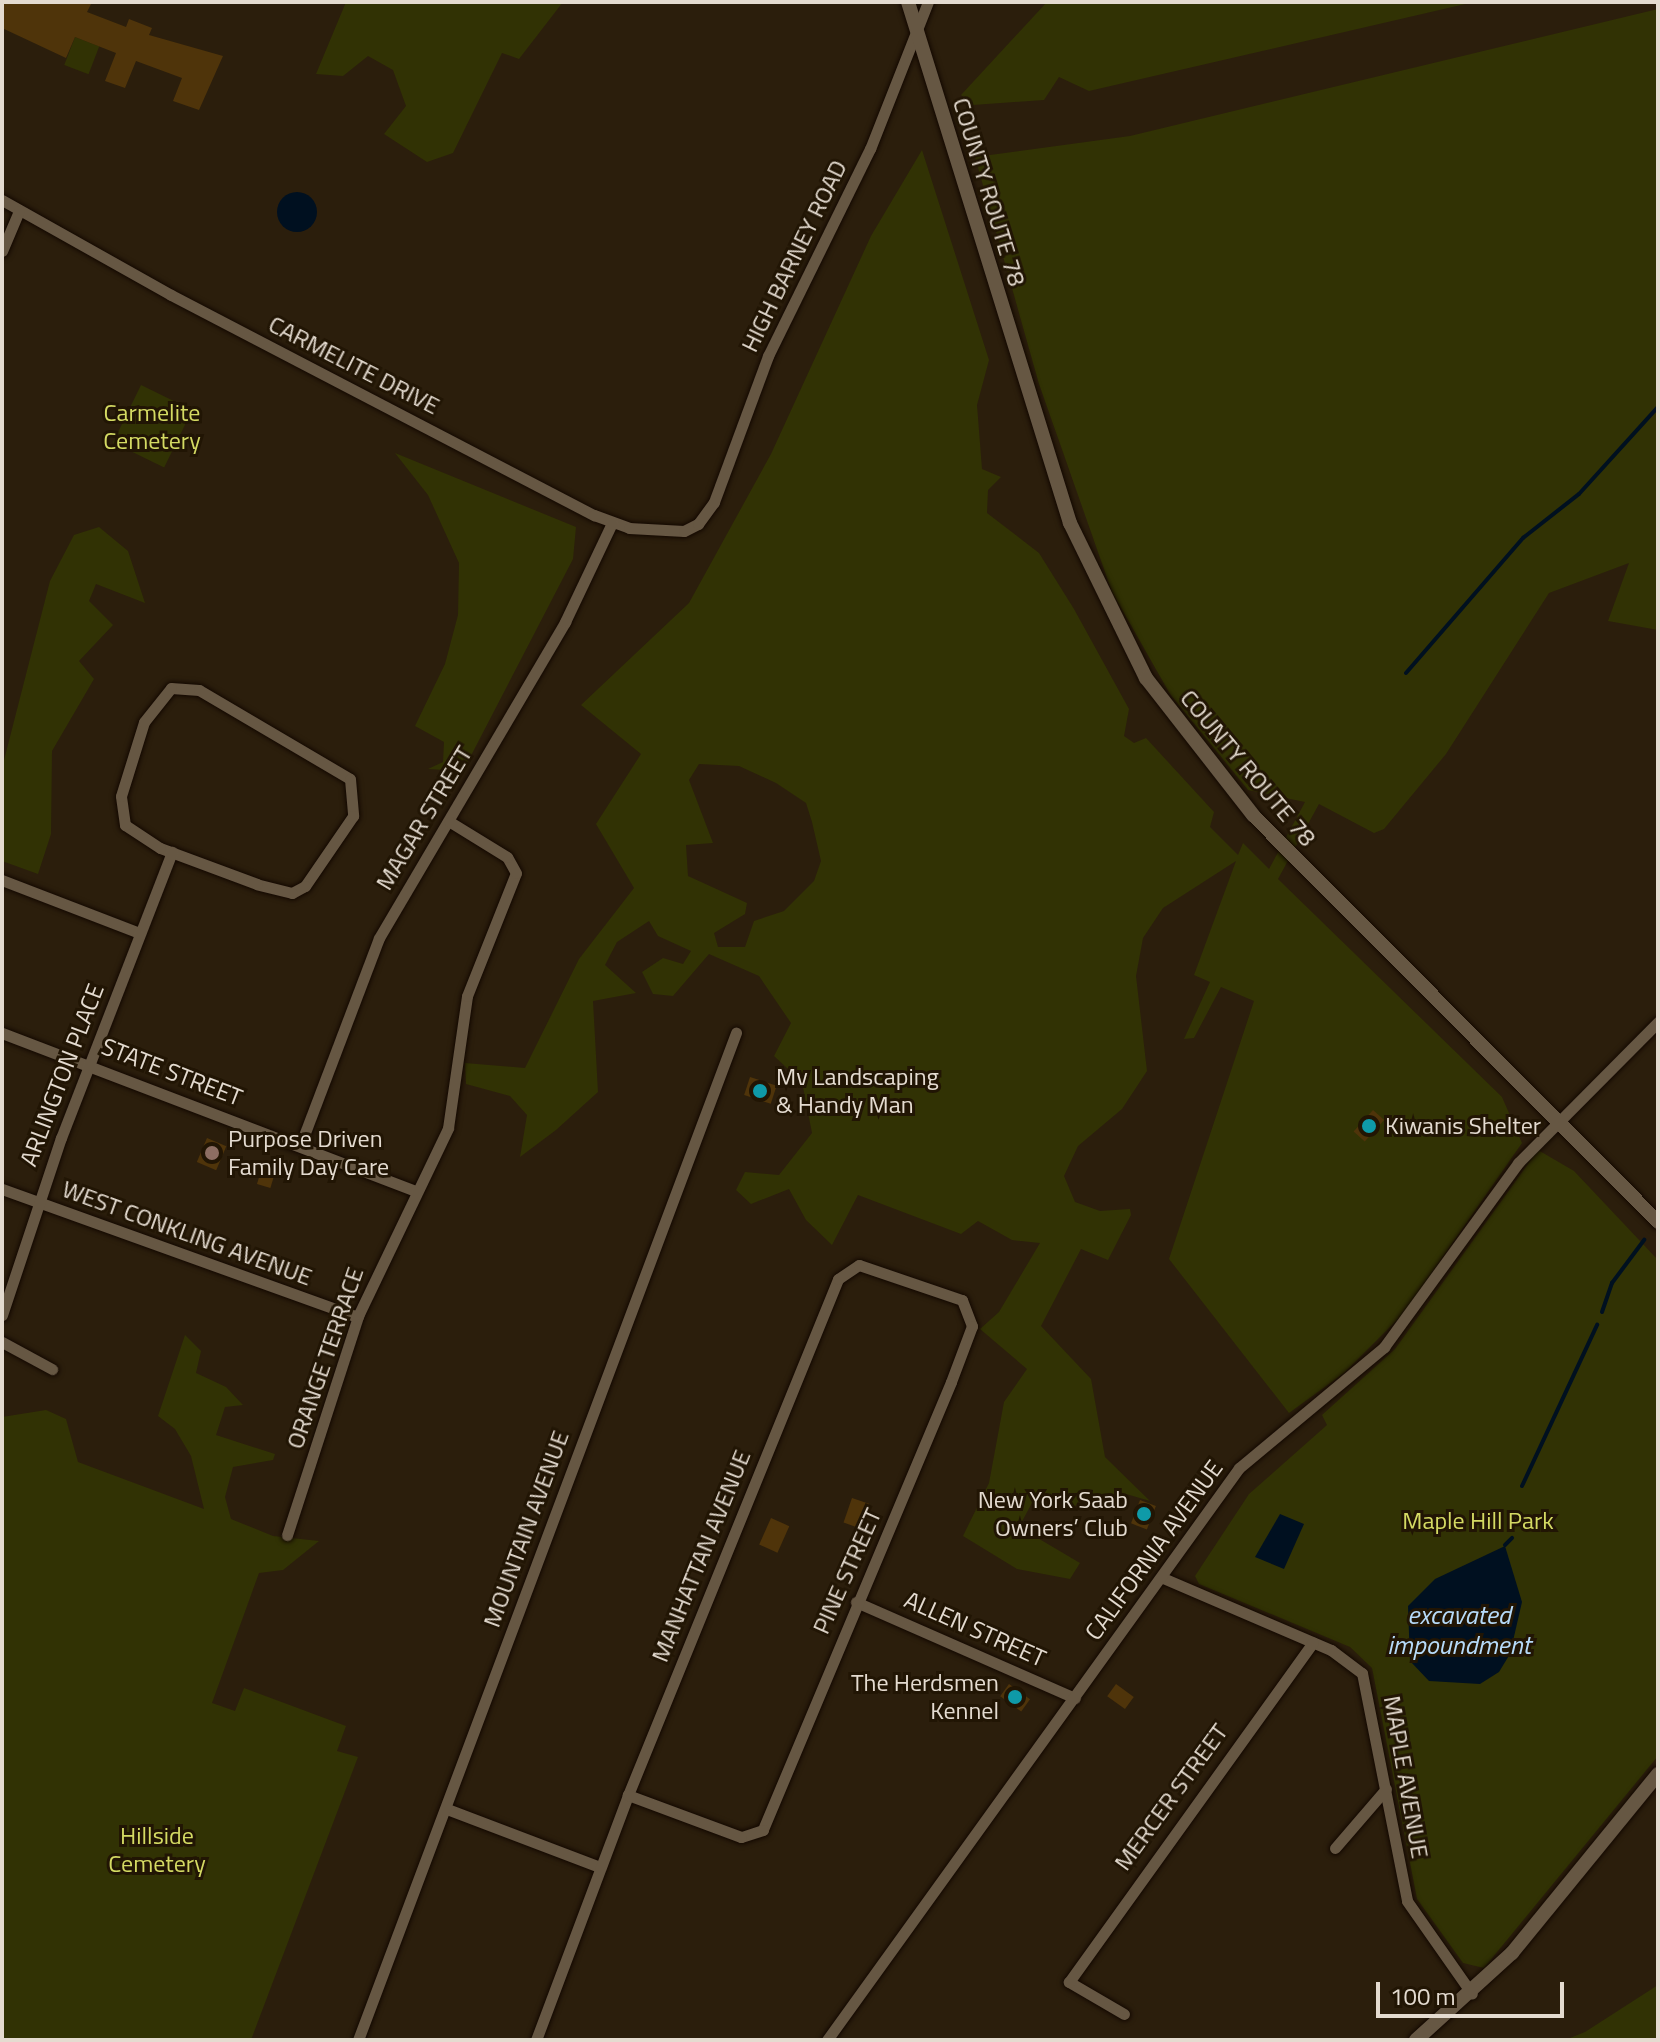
<!DOCTYPE html>
<meta charset="utf-8">
<style>
body{margin:0}
#map{position:relative;width:1660px;height:2042px;overflow:hidden;background:#2b1e0c;font-family:"Titillium Web",sans-serif}
div>[style]{position:absolute}
.green>*{inset:0;background:#313204;transform-origin:0 0}
.water>*{inset:0;background:#001020}
.round{border-radius:50%}
.stream>*{height:4px;margin:-2px;padding:0 2px;transform-origin:2px;border-radius:2px;background:#001020}
.building>*{inset:0;background:#4f340a;transform-origin:0 0}
.roads{filter:drop-shadow(0 0 2px #130800) drop-shadow(0 0 2px #130800)}
.minor>*{height:11px;margin:-5.5px;padding:0 5.5px;transform-origin:5.5px;border-radius:5.5px;background:#665743}
.tertiary>*{height:14px;margin:-7px;padding:0 7px;transform-origin:7px;border-radius:7px;background:#665743}
.dots>*{width:22px;height:22px;translate:-50% -50%;box-sizing:border-box;border:4px solid #211504;border-radius:50%}
span{translate:-50% -50%;white-space:nowrap;text-align:center;line-height:1.15;-webkit-text-stroke:6px #211504;paint-order:stroke}
.street-label{font-size:24px;color:#e4dbd0}
.park-label{font-size:24px;color:#d4da63}
.poi-label{font-size:24px;color:#e4dbd0}
.left{translate:0 -50%;text-align:left}
.right{translate:-100% -50%;text-align:right}
.water-label{font-size:26px;color:#b6daf8;font-style:italic}
.frame{position:absolute;inset:0;border:4px solid #e4dbd0;pointer-events:none}
.scale{position:absolute;left:1376px;top:1982px;width:188px;height:36px;box-sizing:border-box;border:4px solid #e4dbd0;border-top:0;padding-left:10px;font-size:24px;line-height:28px;white-space:nowrap;color:#e4dbd0;-webkit-text-stroke:6px #211504;paint-order:stroke}
</style>
<div id="map">
<div class="green">
<i style="clip-path:polygon(346px 2px,563px 2px,519px 59px,502px 53px,453px 153px,427px 162px,384px 134px,406px 106px,393px 70px,368px 56px,343px 76px,316px 74px)"></i>
<i style="clip-path:polygon(1047px 2px,1340px 4px,1474px 2px,1089px 91px,1059px 77px,1044px 100px,973px 105px,961px 95px)"></i>
<i style="clip-path:polygon(evenodd,1658px 9px,1658px 630px,1608px 621px,1629px 563px,1549px 593px,1446px 754px,1384px 829px,1374px 833px,1319px 804px,1278px 879px,1502px 1097px,1522px 1143px,1403px 1314px,1344px 1373px,1289px 1413px,1169px 1259px,1254px 1001px,1221px 987px,1194px 1038px,1184px 1039px,1210px 982px,1194px 975px,1236px 861px,1163px 908px,1143px 938px,1136px 976px,1147px 1071px,1122px 1109px,1078px 1146px,1064px 1176px,1075px 1202px,1100px 1211px,1130px 1209px,1131px 1215px,1108px 1260px,1081px 1249px,1041px 1326px,1091px 1379px,1105px 1457px,1150px 1501px,1116px 1491px,1108px 1505px,1082px 1496px,1074px 1508px,1039px 1490px,1019px 1527px,1080px 1563px,1070px 1579px,1017px 1569px,963px 1536px,989px 1483px,1004px 1402px,1027px 1369px,980px 1329px,999px 1312px,1040px 1243px,1012px 1240px,978px 1221px,961px 1234px,858px 1195px,832px 1245px,806px 1220px,789px 1189px,751px 1204px,736px 1190px,745px 1172px,779px 1175px,812px 1133px,802px 1082px,774px 1056px,791px 1023px,759px 976px,709px 954px,673px 996px,653px 994px,642px 972px,663px 958px,683px 964px,691px 951px,658px 936px,649px 921px,617px 942px,605px 965px,636px 993px,593px 1001px,598px 1092px,556px 1130px,520px 1157px,527px 1115px,510px 1096px,466px 1084px,465px 1063px,525px 1068px,579px 959px,634px 888px,596px 824px,641px 754px,581px 705px,689px 603px,771px 454px,871px 236px,922px 150px,989px 360px,977px 405px,982px 469px,1001px 477px,988px 490px,987px 513px,1039px 553px,1074px 609px,1129px 709px,1124px 736px,1134px 743px,1146px 738px,1214px 812px,1210px 827px,1238px 855px,1243px 843px,1269px 869px,1305px 802px,1248px 790px,1170px 694px,1112px 592px,1039px 384px,975px 157px,1130px 136px,1658px 9px,699px 764px,739px 766px,776px 783px,806px 803px,812px 822px,821px 861px,814px 881px,784px 911px,754px 921px,745px 947px,718px 947px,714px 933px,745px 914px,747px 903px,688px 876px,686px 845px,713px 843px,689px 780px,699px 764px)"></i>
<i style="left:75px;top:37px;width:26px;height:30px;rotate:21deg"></i>
<i style="left:141px;top:385px;width:57px;height:64px;rotate:26deg"></i>
<i style="clip-path:polygon(395px 453px,576px 527px,573px 559px,463px 771px,428px 769px,443px 762px,444px 742px,415px 726px,445px 664px,458px 615px,459px 563px,428px 495px)"></i>
<i style="clip-path:polygon(99px 527px,128px 551px,145px 603px,96px 584px,89px 601px,113px 625px,79px 661px,94px 679px,52px 751px,51px 834px,38px 874px,2px 861px,2px 768px,50px 581px,74px 535px)"></i>
<i style="clip-path:polygon(1538px 1150px,1574px 1171px,1658px 1260px,1658px 1756px,1484px 1968px,1463px 1963px,1417px 1899px,1372px 1668px,1350px 1647px,1199px 1584px,1195px 1576px,1249px 1494px,1327px 1425px,1322px 1415px,1395px 1349px)"></i>
<i style="clip-path:polygon(185px 1335px,201px 1351px,196px 1373px,226px 1387px,243px 1405px,225px 1407px,216px 1435px,275px 1454px,273px 1460px,233px 1467px,225px 1497px,231px 1519px,273px 1536px,319px 1541px,283px 1570px,259px 1573px,212px 1703px,235px 1711px,244px 1688px,346px 1726px,337px 1751px,358px 1757px,251px 2040px,2px 2040px,2px 1417px,46px 1410px,66px 1419px,78px 1462px,204px 1509px,191px 1456px,175px 1429px,158px 1416px)"></i>
<i style="clip-path:polygon(1658px 1985px,1658px 2040px,1565px 2040px,1585px 2032px)"></i>
</div>
<div class="water">
<i class="round" style="left:277px;top:192px;width:40px;height:40px"></i>
<i style="clip-path:polygon(1280px 1514px,1304px 1524px,1284px 1569px,1255px 1557px)"></i>
<i style="clip-path:polygon(1505px 1546px,1522px 1602px,1510px 1654px,1499px 1672px,1480px 1684px,1429px 1681px,1410px 1661px,1408px 1606px,1435px 1579px)"></i>
</div>
<div class="stream">
<i style="left:1406px;top:673px;width:179px;rotate:-49.1deg"></i>
<i style="left:1523px;top:538px;width:71px;rotate:-38.2deg"></i>
<i style="left:1579px;top:494px;width:118px;rotate:-47.8deg"></i>
<i style="left:1602px;top:1312px;width:31px;rotate:-71deg"></i>
<i style="left:1612px;top:1283px;width:54px;rotate:-53.3deg"></i>
<i style="left:1522px;top:1486px;width:178px;rotate:-65deg"></i>
<i style="left:1505px;top:1545px;width:10px;rotate:-45deg"></i>
</div>
<div class="building">
<i style="clip-path:polygon(2px 2px,92px 2px,87px 12px,126px 27px,129px 19px,152px 28px,149px 35px,223px 56px,199px 110px,173px 101px,182px 78px,136px 61px,125px 88px,105px 81px,116px 53px,75px 37px,66px 58px,2px 28px)"></i>
<i style="left:750px;top:1077px;width:28px;height:19px;rotate:18deg"></i>
<i style="left:1373px;top:1110px;width:15px;height:29px;rotate:42deg"></i>
<i style="left:207px;top:1138px;width:21px;height:26px;rotate:23deg"></i>
<i style="left:264px;top:1161px;width:14px;height:24px;rotate:17deg"></i>
<i style="left:852px;top:1498px;width:18px;height:26px;rotate:19deg"></i>
<i style="left:1140px;top:1500px;width:17px;height:25px;rotate:21deg"></i>
<i style="left:771px;top:1518px;width:20px;height:29px;rotate:24deg"></i>
<i style="left:1009px;top:1684px;width:26px;height:15px;rotate:36deg"></i>
<i style="left:1116px;top:1684px;width:22px;height:15px;rotate:36deg"></i>
</div>
<div class="roads">
<div class="minor">
<i style="left:2px;top:200px;width:194px;rotate:29.3deg"></i>
<i style="left:171px;top:295px;width:477px;rotate:27.5deg"></i>
<i style="left:594px;top:515px;width:37px;rotate:20deg"></i>
<i style="left:629px;top:528px;width:55px;rotate:3.1deg"></i>
<i style="left:684px;top:531px;width:16px;rotate:-27deg"></i>
<i style="left:698px;top:524px;width:27px;rotate:-54deg"></i>
<i style="left:714px;top:502px;width:156px;rotate:-69.7deg"></i>
<i style="left:768px;top:356px;width:231px;rotate:-63.8deg"></i>
<i style="left:870px;top:149px;width:158px;rotate:-68.5deg"></i>
<i style="left:2px;top:251px;width:43px;rotate:-67deg"></i>
<i style="left:171px;top:688px;width:28px;rotate:4deg"></i>
<i style="left:199px;top:690px;width:175px;rotate:30.5deg"></i>
<i style="left:350px;top:779px;width:37px;rotate:85deg"></i>
<i style="left:353px;top:816px;width:85px;rotate:124.4deg"></i>
<i style="left:305px;top:886px;width:15px;rotate:152deg"></i>
<i style="left:292px;top:893px;width:36px;rotate:-166deg"></i>
<i style="left:257px;top:884px;width:103px;rotate:-159.6deg"></i>
<i style="left:160px;top:848px;width:42px;rotate:-146.7deg"></i>
<i style="left:125px;top:825px;width:29px;rotate:-98deg"></i>
<i style="left:121px;top:796px;width:77px;rotate:-72.7deg"></i>
<i style="left:144px;top:722px;width:43px;rotate:-51.5deg"></i>
<i style="left:2px;top:880px;width:147px;rotate:21.1deg"></i>
<i style="left:2px;top:1033px;width:443px;rotate:20.9deg"></i>
<i style="left:300px;top:1146px;width:222px;rotate:-69.2deg"></i>
<i style="left:379px;top:938px;width:367px;rotate:-59.5deg"></i>
<i style="left:565px;top:622px;width:110px;rotate:-64.6deg"></i>
<i style="left:2px;top:1189px;width:378px;rotate:19.8deg"></i>
<i style="left:2px;top:1315px;width:187px;rotate:-71.6deg"></i>
<i style="left:61px;top:1138px;width:307px;rotate:-68.8deg"></i>
<i style="left:2px;top:1342px;width:57px;rotate:28.4deg"></i>
<i style="left:287px;top:1535px;width:232px;rotate:-72deg"></i>
<i style="left:359px;top:1314px;width:206px;rotate:-64.4deg"></i>
<i style="left:448px;top:1128px;width:133px;rotate:-81.8deg"></i>
<i style="left:467px;top:996px;width:132px;rotate:-68.3deg"></i>
<i style="left:516px;top:873px;width:18px;rotate:-119deg"></i>
<i style="left:507px;top:857px;width:67px;rotate:-148.4deg"></i>
<i style="left:1163px;top:1578px;width:183px;rotate:23.2deg"></i>
<i style="left:1331px;top:1650px;width:39px;rotate:37deg"></i>
<i style="left:1362px;top:1673px;width:232px;rotate:78.8deg"></i>
<i style="left:1407px;top:1901px;width:113px;rotate:55deg"></i>
<i style="left:856px;top:1602px;width:239px;rotate:23.7deg"></i>
<i style="left:447px;top:1809px;width:164px;rotate:20.8deg"></i>
<i style="left:1335px;top:1848px;width:78px;rotate:-49.2deg"></i>
<i style="left:1124px;top:2014px;width:64px;rotate:-149.8deg"></i>
<i style="left:1069px;top:1982px;width:418px;rotate:-54.3deg"></i>
<i style="left:358px;top:2040px;width:1076px;rotate:-69.43deg"></i>
<i style="left:536px;top:2040px;width:262px;rotate:-69.4deg"></i>
<i style="left:628px;top:1795px;width:557px;rotate:-67.85deg"></i>
<i style="left:838px;top:1279px;width:25px;rotate:-34deg"></i>
<i style="left:859px;top:1265px;width:109px;rotate:18.8deg"></i>
<i style="left:962px;top:1300px;width:28px;rotate:69deg"></i>
<i style="left:972px;top:1326px;width:60px;rotate:110.6deg"></i>
<i style="left:951px;top:1382px;width:486px;rotate:112.8deg"></i>
<i style="left:763px;top:1830px;width:23px;rotate:162deg"></i>
<i style="left:741px;top:1837px;width:121px;rotate:-159.6deg"></i>
<i style="left:827px;top:2040px;width:705px;rotate:-54.24deg"></i>
<i style="left:1239px;top:1468px;width:189px;rotate:-39.8deg"></i>
<i style="left:1384px;top:1347px;width:228px;rotate:-53.9deg"></i>
<i style="left:1518px;top:1163px;width:199px;rotate:-45.2deg"></i>
</div>
<div class="tertiary">
<i style="left:908px;top:2px;width:546px;rotate:72.73deg"></i>
<i style="left:1070px;top:523px;width:173px;rotate:63.9deg"></i>
<i style="left:1146px;top:678px;width:174px;rotate:52deg"></i>
<i style="left:1253px;top:815px;width:574px;rotate:45.14deg"></i>
<i style="left:1416px;top:2040px;width:130px;rotate:-42.2deg"></i>
<i style="left:1512px;top:1953px;width:231px;rotate:-50.8deg"></i>
</div>
</div>
<div class="dots">
<i style="left:760px;top:1091px;background:#0f9aa8"></i>
<i style="left:1369px;top:1126px;background:#0f9aa8"></i>
<i style="left:212px;top:1153px;background:#8d6e63"></i>
<i style="left:1144px;top:1514px;background:#0f9aa8"></i>
<i style="left:1015px;top:1697px;background:#0f9aa8"></i>
</div>
<div class="street-label">
<span style="left:989px;top:192px;rotate:73deg">COUNTY ROUTE 78</span>
<span style="left:794px;top:256px;rotate:-64deg">HIGH BARNEY ROAD</span>
<span style="left:354px;top:365px;rotate:27deg">CARMELITE DRIVE</span>
<span style="left:1248px;top:768px;rotate:50deg">COUNTY ROUTE 78</span>
<span style="left:424px;top:818px;rotate:-59deg">MAGAR STREET</span>
<span style="left:172px;top:1072px;rotate:21deg">STATE STREET</span>
<span style="left:62px;top:1075px;rotate:-69deg">ARLINGTON PLACE</span>
<span style="left:187px;top:1233px;rotate:20deg">WEST CONKLING AVENUE</span>
<span style="left:325px;top:1358px;rotate:-71deg">ORANGE TERRACE</span>
<span style="left:526px;top:1529px;rotate:-70deg">MOUNTAIN AVENUE</span>
<span style="left:1154px;top:1550px;rotate:-54deg">CALIFORNIA AVENUE</span>
<span style="left:701px;top:1556px;rotate:-68deg">MANHATTAN AVENUE</span>
<span style="left:847px;top:1571px;rotate:-66deg">PINE STREET</span>
<span style="left:975px;top:1629px;rotate:24deg">ALLEN STREET</span>
<span style="left:1406px;top:1777px;rotate:80deg">MAPLE AVENUE</span>
<span style="left:1171px;top:1797px;rotate:-54deg">MERCER STREET</span>
</div>
<div class="park-label">
<span style="left:152px;top:427px">Carmelite<br>Cemetery</span>
<span style="left:1478px;top:1521px">Maple Hill Park</span>
<span style="left:157px;top:1850px">Hillside<br>Cemetery</span>
</div>
<div class="poi-label">
<span class="left" style="left:776px;top:1091px">Mv Landscaping<br>&amp; Handy Man</span>
<span class="left" style="left:1385px;top:1126px">Kiwanis Shelter</span>
<span class="left" style="left:228px;top:1153px">Purpose Driven<br>Family Day Care</span>
<span class="right" style="left:1128px;top:1514px">New York Saab<br>Owners’ Club</span>
<span class="right" style="left:999px;top:1697px">The Herdsmen<br>Kennel</span>
</div>
<div class="water-label">
<span style="left:1459px;top:1630px">excavated<br>impoundment</span>
</div>
<div class="frame"></div>
<div class="scale">100 m</div>
</div>
